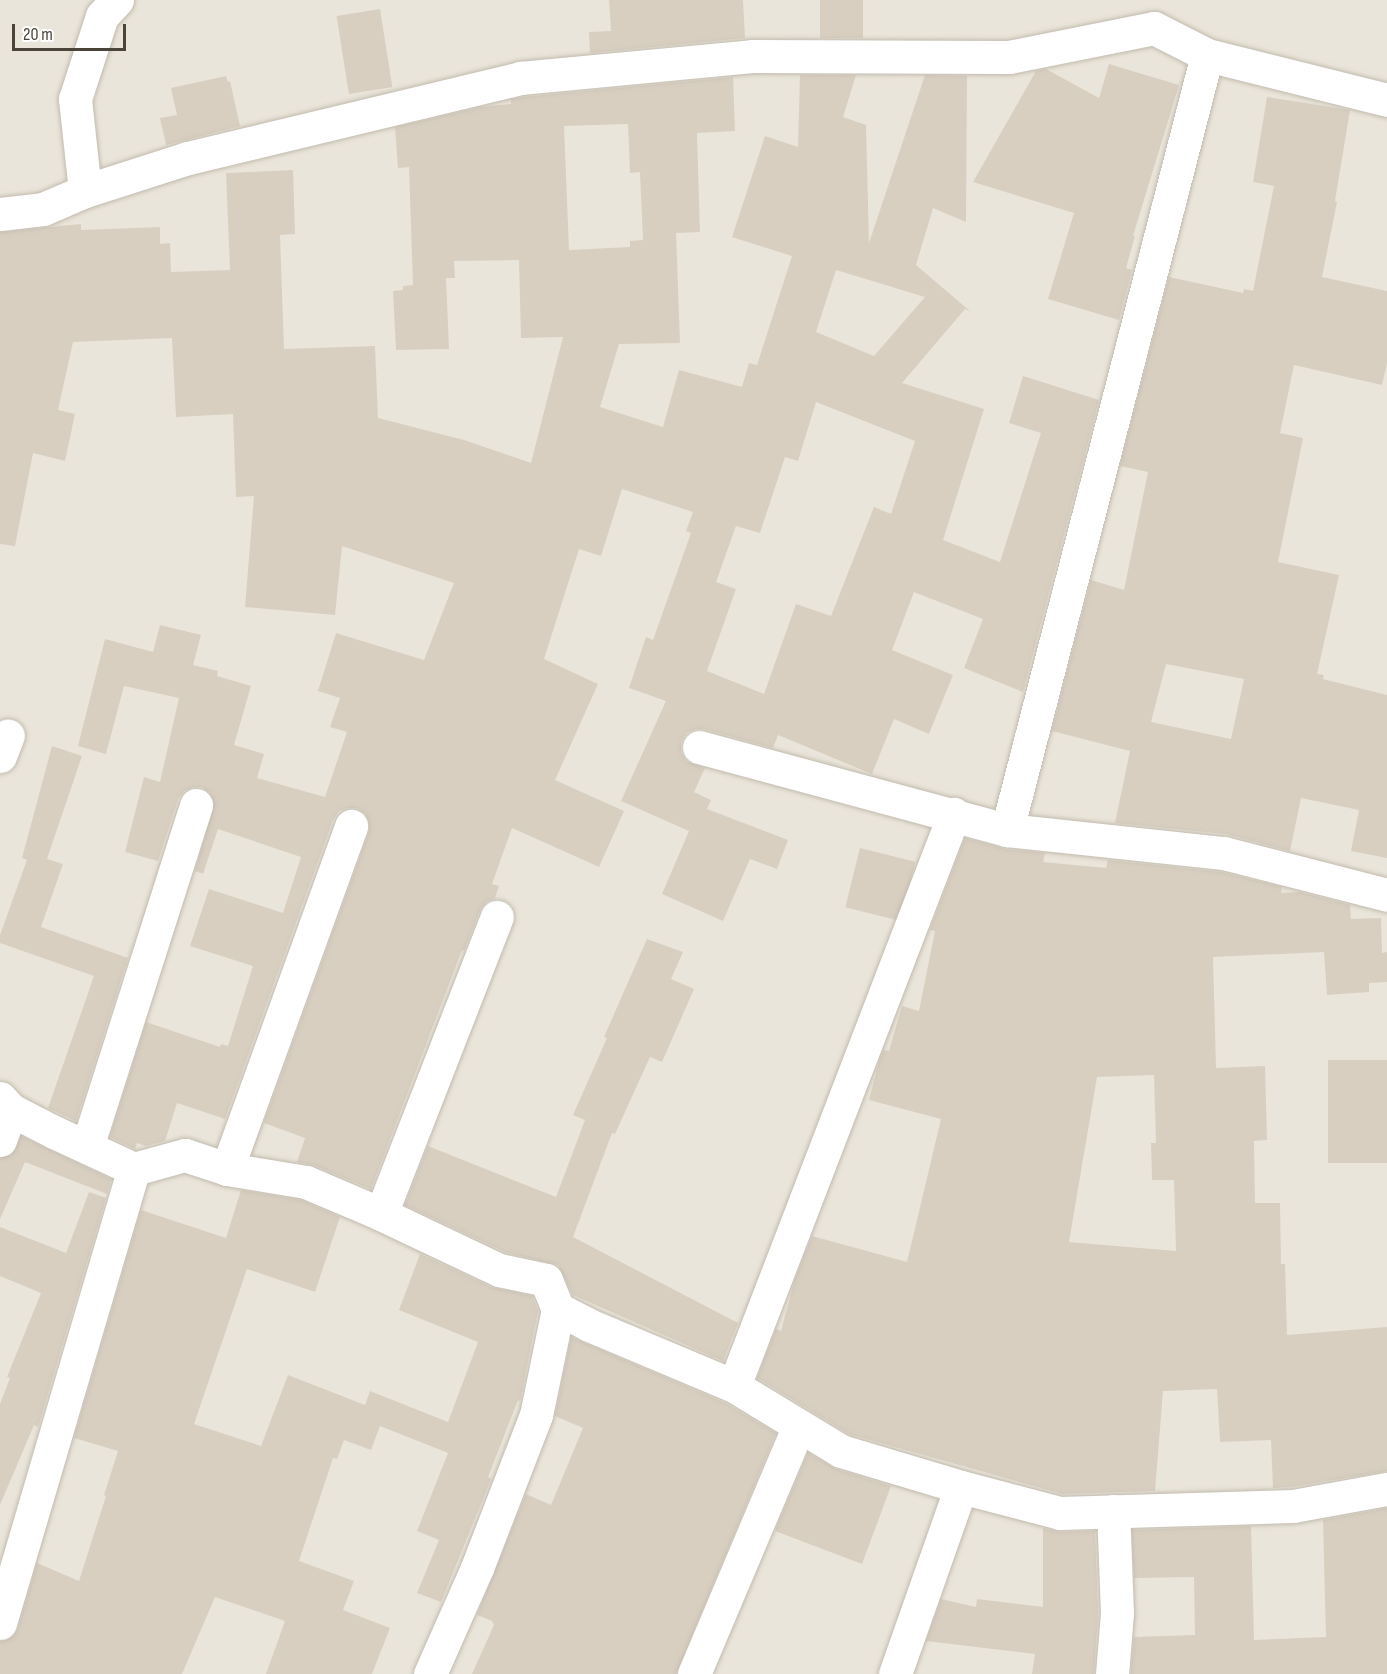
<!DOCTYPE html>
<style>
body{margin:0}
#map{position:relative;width:1387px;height:1674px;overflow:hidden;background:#f6f3ec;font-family:"Sofia Sans Condensed",sans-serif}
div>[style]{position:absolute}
.residential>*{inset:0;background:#eae5da;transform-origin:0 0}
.building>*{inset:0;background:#d8cfc1;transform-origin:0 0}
.roads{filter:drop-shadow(0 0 2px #c2bbae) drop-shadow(0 0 2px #c2bbae)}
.street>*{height:33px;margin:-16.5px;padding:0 16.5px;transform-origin:16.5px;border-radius:16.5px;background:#fff}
span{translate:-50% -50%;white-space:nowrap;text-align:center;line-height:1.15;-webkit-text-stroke:4.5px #fff;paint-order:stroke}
.scale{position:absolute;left:12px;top:24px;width:114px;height:27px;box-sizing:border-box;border:3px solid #4b4439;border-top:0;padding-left:8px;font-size:18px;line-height:21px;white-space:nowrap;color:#4b4439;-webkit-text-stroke:4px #fff;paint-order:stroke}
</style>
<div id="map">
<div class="residential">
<i style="left:0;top:0;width:1387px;height:1674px"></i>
</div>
<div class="building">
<i style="clip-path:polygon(609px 0,743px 0,745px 38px,590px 53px,589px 32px,611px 31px)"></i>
<i style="left:820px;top:0;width:43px;height:38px"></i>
<i style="left:380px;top:9px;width:79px;height:44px;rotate:81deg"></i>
<i style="clip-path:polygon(1109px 64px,1179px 85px,1133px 236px,1135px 236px,1126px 268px,1132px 270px,1119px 320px,1048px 299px,1074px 213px,973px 182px,1036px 71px,1046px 69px,1099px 98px)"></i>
<i style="clip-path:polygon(evenodd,800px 75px,856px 75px,843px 117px,866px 125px,869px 243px,925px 75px,967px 76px,966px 222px,933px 208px,916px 265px,970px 311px,965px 309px,902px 383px,984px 409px,943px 540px,1000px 562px,1041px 433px,1009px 423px,1023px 376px,1099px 400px,1023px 692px,964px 668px,983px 619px,914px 592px,892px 650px,953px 675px,929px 734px,894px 719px,872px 774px,778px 735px,773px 748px,704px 729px,695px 729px,686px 733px,681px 742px,681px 752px,686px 761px,705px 768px,694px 792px,711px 800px,707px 809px,788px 840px,777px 869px,750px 859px,723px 921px,662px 894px,689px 831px,621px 801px,666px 701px,629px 688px,646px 637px,653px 640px,691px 533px,686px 531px,693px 512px,622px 489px,601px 556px,579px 549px,544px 659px,598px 684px,555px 780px,624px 811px,599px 867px,512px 828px,492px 884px,499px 886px,495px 898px,486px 902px,480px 910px,464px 951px,462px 950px,371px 1189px,313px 1165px,297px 1162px,305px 1138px,264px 1123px,369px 832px,369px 823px,366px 814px,357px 808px,348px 808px,339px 811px,333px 820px,225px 1119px,177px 1103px,165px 1141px,146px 1146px,137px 1143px,135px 1149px,110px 1137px,146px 1022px,220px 1047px,221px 1044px,228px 1046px,253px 966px,190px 946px,209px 889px,283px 913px,301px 857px,218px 829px,203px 874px,195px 871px,214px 802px,209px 792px,202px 787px,193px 787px,184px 791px,178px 799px,158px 861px,125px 852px,144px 777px,160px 782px,179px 698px,124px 686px,106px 754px,78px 746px,105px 639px,153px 652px,160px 625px,201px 635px,193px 665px,218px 671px,217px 676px,251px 686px,234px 745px,264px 754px,257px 778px,325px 797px,347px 732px,330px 727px,340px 698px,318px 691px,336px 633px,424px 660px,454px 583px,342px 546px,335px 615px,245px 607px,254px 496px,236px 497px,233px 414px,176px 417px,172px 338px,73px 342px,58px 410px,75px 414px,65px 461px,33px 453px,15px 546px,0 544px,0 232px,81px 224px,81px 230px,160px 227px,160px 244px,170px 243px,171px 272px,230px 270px,226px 173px,293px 170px,295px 234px,280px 235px,284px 349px,375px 346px,378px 418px,464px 440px,531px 463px,563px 337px,521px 338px,519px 260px,454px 261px,455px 278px,446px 278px,449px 349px,396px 350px,393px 291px,403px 290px,403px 286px,413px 285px,409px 167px,398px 168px,395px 127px,481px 107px,511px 104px,511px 99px,523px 97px,733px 77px,735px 131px,697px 133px,700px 232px,676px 233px,680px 343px,619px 344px,600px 407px,663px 427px,679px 370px,742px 387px,749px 363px,757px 365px,792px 256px,732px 237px,765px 136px,798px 147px,800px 75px,628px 124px,630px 173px,640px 172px,643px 240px,630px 241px,630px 247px,569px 250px,564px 126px,628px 124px,800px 75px,836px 270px,925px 297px,874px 356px,816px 332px,836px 270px,800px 75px,816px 402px,915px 441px,891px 514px,874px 507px,831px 616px,796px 604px,764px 694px,707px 671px,736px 589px,716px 582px,736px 526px,760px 533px,785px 457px,798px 461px,816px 402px)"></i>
<i style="clip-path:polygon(226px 76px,228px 82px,230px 81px,240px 126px,166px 145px,160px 118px,177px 115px,171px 88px)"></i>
<i style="clip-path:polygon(evenodd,1267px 97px,1350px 110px,1335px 201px,1337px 202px,1322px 277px,1387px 291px,1387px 363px,1382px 385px,1294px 365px,1280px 433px,1303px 438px,1278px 562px,1339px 575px,1317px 674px,1324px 675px,1323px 679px,1387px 695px,1387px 858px,1351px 851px,1359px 810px,1301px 798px,1290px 851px,1226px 834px,1115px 823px,1130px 751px,1052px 731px,1091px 580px,1124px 590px,1148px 472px,1120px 466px,1169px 277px,1243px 293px,1244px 289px,1253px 291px,1274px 186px,1253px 182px,1267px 97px,1166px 664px,1244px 679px,1231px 739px,1151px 722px,1166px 664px)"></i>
<i style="clip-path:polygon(52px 746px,82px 756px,47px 859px,63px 864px,41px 927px,128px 958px,76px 1121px,48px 1108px,94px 976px,0 943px,0 935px,27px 860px,22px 858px)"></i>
<i style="clip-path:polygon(evenodd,965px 838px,1005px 849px,1045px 853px,1043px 862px,1106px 868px,1108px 860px,1221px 872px,1282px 887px,1281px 893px,1300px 892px,1350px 905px,1351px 919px,1381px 918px,1382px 953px,1387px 952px,1387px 982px,1369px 983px,1369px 992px,1327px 995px,1324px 952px,1213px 957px,1216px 1068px,1265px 1066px,1267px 1140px,1254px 1141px,1255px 1203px,1280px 1203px,1281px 1264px,1285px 1264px,1287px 1335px,1387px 1327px,1387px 1471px,1291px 1487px,1273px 1488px,1271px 1440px,1220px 1442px,1217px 1389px,1163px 1391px,1155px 1491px,1062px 1494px,849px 1434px,757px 1378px,776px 1329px,781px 1331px,795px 1279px,812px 1236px,907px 1262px,941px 1119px,869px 1100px,880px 1058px,884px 1050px,889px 1051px,902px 1006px,919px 1011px,935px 931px,930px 930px,965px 838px,1154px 1075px,1156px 1143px,1151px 1143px,1152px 1180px,1174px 1180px,1176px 1251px,1069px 1242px,1097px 1077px,1154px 1075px)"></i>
<i style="left:860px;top:848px;width:57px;height:61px;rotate:14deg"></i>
<i style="clip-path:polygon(647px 939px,683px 952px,671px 979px,694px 989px,662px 1062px,650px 1057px,615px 1134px,612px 1133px,573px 1237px,738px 1323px,723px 1361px,573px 1295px,558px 1265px,505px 1252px,405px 1205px,428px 1146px,556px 1197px,585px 1120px,573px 1115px,607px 1038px,604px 1037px)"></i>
<i style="left:1387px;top:1060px;width:103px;height:59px;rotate:90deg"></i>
<i style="clip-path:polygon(21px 1136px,111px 1179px,107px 1194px,25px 1162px,0 1219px,0 1158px,12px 1154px)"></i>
<i style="clip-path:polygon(241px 1190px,301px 1200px,340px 1217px,315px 1292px,247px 1269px,194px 1424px,261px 1446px,288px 1375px,365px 1405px,370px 1391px,448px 1422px,478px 1342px,399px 1310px,420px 1254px,491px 1287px,532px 1296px,538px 1311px,520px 1401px,518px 1400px,488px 1477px,491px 1479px,441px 1602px,417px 1593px,439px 1540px,417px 1531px,448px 1453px,380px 1426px,371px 1450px,344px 1440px,337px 1459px,333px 1458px,299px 1561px,354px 1581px,343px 1610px,390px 1628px,372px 1674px,266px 1674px,285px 1621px,215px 1597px,182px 1674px,0 1674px,0 1641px,12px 1637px,18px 1629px,37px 1563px,79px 1581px,106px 1496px,104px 1495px,118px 1451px,74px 1438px,141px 1210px,226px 1238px)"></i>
<i style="clip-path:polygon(89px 1192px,106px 1198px,38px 1427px,34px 1425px,0 1505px,0 1404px,10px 1378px,7px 1377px,41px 1293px,0 1276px,0 1227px,66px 1253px)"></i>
<i style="clip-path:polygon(571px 1337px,725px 1403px,776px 1433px,676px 1674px,472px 1674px,494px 1625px,492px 1621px,477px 1615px,526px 1494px,551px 1505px,583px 1428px,555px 1416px)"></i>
<i style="clip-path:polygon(808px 1453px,836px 1469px,891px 1486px,862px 1564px,775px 1531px)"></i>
<i style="clip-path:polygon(1387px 1508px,1387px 1674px,1131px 1674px,1134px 1637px,1195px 1635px,1194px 1577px,1134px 1578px,1132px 1530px,1251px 1526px,1254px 1640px,1326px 1637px,1323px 1520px)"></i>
<i style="clip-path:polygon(1043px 1528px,1060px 1532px,1095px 1531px,1098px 1613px,1094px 1674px,1032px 1674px,1035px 1654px,926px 1641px,941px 1599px,976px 1607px,977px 1599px,1043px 1607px)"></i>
</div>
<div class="roads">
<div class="street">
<i style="left:85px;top:191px;width:93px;rotate:-96.2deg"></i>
<i style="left:75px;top:99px;width:87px;rotate:-72deg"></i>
<i style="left:102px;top:16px;width:22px;rotate:-47deg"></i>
<i style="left:0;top:214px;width:43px;rotate:-6.6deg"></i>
<i style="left:43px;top:209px;width:46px;rotate:-23.2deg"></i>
<i style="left:85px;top:191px;width:108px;rotate:-17.8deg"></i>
<i style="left:188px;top:158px;width:342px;rotate:-13.5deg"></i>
<i style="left:520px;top:78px;width:233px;rotate:-5.4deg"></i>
<i style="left:752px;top:56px;width:257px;rotate:0.2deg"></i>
<i style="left:1009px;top:57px;width:148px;rotate:-11.3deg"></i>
<i style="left:1154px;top:28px;width:59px;rotate:27deg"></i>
<i style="left:1207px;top:55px;width:186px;rotate:14deg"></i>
<i style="left:699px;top:747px;width:319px;rotate:15.1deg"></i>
<i style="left:1007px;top:830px;width:218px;rotate:6.1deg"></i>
<i style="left:1224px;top:853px;width:168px;rotate:14.4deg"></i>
<i style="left:0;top:756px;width:22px;rotate:-69deg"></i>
<i style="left:1007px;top:830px;width:800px;rotate:-75.53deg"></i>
<i style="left:0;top:1098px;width:16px;rotate:47deg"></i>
<i style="left:11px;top:1110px;width:48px;rotate:27.1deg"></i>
<i style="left:54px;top:1132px;width:88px;rotate:24.8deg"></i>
<i style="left:134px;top:1169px;width:53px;rotate:-15.4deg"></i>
<i style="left:185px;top:1155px;width:44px;rotate:18.4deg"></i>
<i style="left:227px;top:1169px;width:80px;rotate:9.3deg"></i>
<i style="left:306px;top:1182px;width:82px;rotate:23.1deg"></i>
<i style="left:381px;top:1214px;width:131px;rotate:25.4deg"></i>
<i style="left:499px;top:1270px;width:48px;rotate:12deg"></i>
<i style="left:546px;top:1280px;width:31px;rotate:68deg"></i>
<i style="left:558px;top:1309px;width:108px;rotate:101.7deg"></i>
<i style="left:536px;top:1415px;width:164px;rotate:111.1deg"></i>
<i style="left:477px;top:1568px;width:116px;rotate:113.9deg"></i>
<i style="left:0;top:1140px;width:32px;rotate:-70deg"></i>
<i style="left:87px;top:1147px;width:359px;rotate:-72.3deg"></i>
<i style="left:227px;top:1169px;width:365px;rotate:-70.1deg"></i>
<i style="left:381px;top:1214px;width:319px;rotate:-68.7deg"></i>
<i style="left:558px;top:1309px;width:35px;rotate:27deg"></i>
<i style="left:589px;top:1325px;width:157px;rotate:22.8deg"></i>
<i style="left:734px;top:1386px;width:125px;rotate:31.3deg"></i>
<i style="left:841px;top:1451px;width:125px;rotate:16.7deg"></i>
<i style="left:961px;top:1487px;width:102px;rotate:14.7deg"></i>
<i style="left:1060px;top:1513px;width:233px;rotate:-1.7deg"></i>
<i style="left:1293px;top:1506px;width:96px;rotate:-10.3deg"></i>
<i style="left:734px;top:1386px;width:613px;rotate:-68.96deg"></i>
<i style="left:0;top:1623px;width:473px;rotate:-73.6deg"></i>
<i style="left:694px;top:1674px;width:269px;rotate:-67.1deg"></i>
<i style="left:895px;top:1674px;width:198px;rotate:-70.6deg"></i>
<i style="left:1112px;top:1674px;width:61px;rotate:-85.3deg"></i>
<i style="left:1117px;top:1613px;width:102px;rotate:-92.2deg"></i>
</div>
</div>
<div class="scale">20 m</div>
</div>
